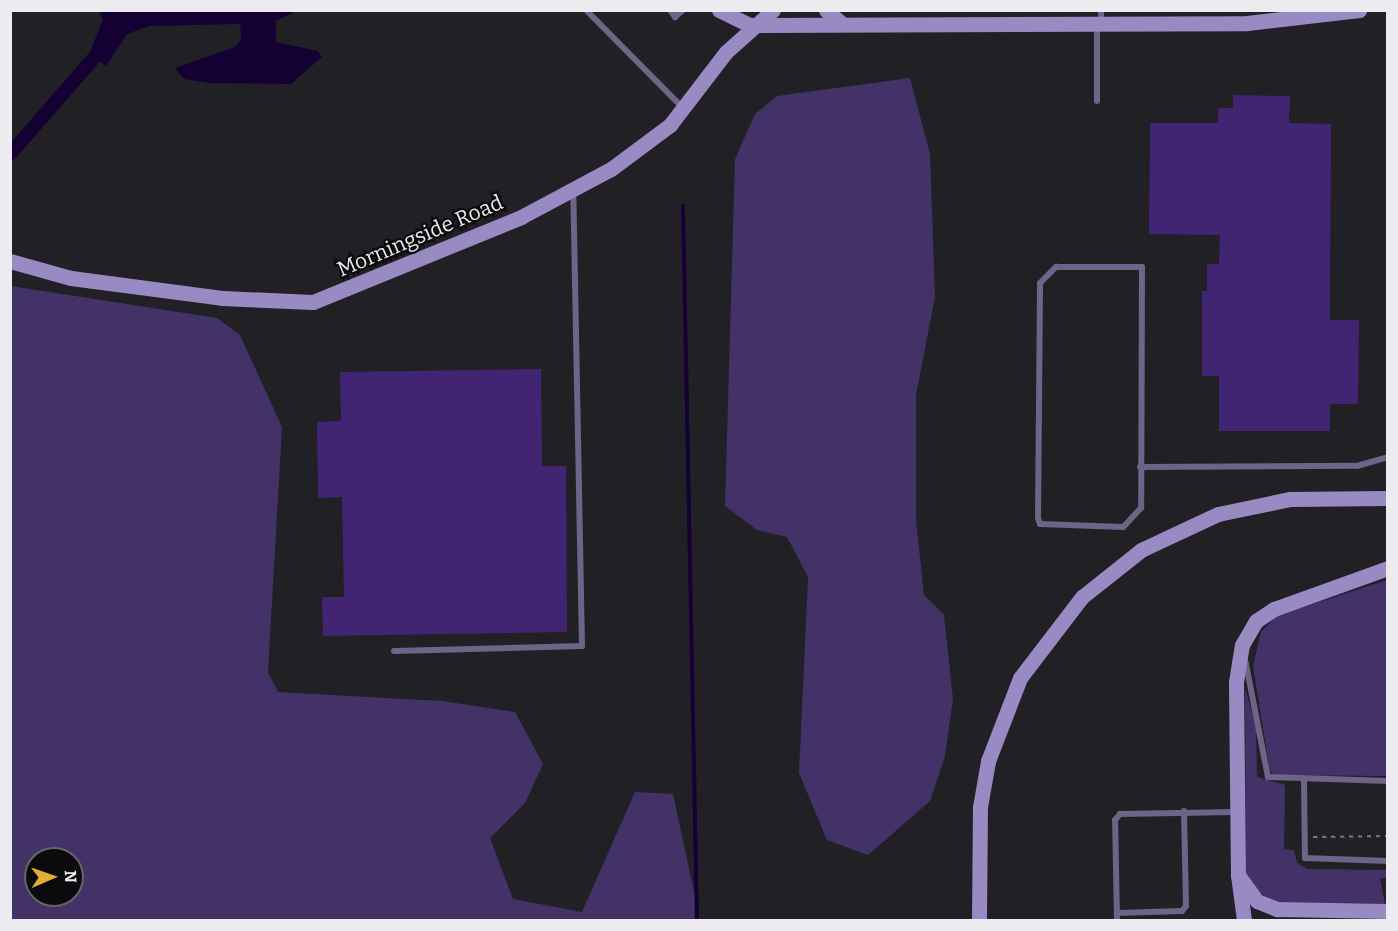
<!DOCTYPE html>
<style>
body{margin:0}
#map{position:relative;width:1398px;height:931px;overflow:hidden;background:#212025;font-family:Bitter,serif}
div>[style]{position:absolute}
.green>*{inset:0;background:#423267}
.water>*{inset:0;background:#150034}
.stream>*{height:4px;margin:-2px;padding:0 2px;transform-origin:2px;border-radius:2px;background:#150034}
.canal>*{height:14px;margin:-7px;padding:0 7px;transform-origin:7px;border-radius:7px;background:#150034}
.building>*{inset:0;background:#412572}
.path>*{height:2px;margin-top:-1px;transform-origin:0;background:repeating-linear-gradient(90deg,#79787d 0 4.5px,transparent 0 9px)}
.lane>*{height:6px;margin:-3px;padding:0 3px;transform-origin:3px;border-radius:3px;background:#6d6488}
.secondary>*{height:15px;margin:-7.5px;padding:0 7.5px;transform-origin:7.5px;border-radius:7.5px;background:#998ac4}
span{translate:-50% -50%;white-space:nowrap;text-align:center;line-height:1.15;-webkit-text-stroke:4.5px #0b0a0c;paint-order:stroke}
.street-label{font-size:21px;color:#ecebef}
.frame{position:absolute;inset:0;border:12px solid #ecebef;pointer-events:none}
.north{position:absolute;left:24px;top:847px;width:60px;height:60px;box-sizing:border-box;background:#0b0a0c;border:2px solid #656467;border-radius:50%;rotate:88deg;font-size:16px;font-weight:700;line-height:24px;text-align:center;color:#ecebef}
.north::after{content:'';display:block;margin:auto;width:21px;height:27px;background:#e1af34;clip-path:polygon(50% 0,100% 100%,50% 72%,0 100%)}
</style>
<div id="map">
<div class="green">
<i style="clip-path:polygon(910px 78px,930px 154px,935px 297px,916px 395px,916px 520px,924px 595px,944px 615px,953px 699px,945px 756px,930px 801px,868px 855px,827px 840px,799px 773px,808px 577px,787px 537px,757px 530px,725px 506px,735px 159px,755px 114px,777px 96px)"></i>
<i style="clip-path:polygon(evenodd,11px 286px,217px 318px,240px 335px,282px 427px,268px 672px,278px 692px,442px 701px,515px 712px,543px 764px,525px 803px,490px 838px,513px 899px,582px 912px,635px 792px,673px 794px,700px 920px,11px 920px,11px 286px,36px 859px,72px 859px,72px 895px,36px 895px,36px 859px)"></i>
<i style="clip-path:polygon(1387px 580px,1387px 776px,1275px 775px,1270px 771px,1253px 666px,1261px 632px,1276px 616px)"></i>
<i style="clip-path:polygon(1245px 688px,1256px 727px,1257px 777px,1285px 785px,1284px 849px,1294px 850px,1297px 863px,1307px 869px,1386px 870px,1386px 878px,1380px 878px,1385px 904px,1276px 902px,1259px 892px,1246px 873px)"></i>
</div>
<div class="water">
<i style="clip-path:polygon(299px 10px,276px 21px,276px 42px,318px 51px,322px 57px,291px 84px,209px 83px,184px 79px,175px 68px,235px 47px,241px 40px,240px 24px,149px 26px,127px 34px,106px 66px,89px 54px,103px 20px,99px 11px)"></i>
</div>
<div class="stream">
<i style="left:683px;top:206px;width:714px;rotate:88.88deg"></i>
</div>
<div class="canal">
<i style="left:10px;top:154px;width:125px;rotate:-48.9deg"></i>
</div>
<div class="building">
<i style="clip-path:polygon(1233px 95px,1290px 96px,1289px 123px,1331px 124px,1330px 320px,1359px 320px,1358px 404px,1330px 404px,1330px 431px,1219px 431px,1219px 376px,1202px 376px,1202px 291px,1207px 291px,1207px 264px,1219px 264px,1220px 235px,1149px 234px,1150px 123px,1218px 123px,1218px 108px,1233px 108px)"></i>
<i style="clip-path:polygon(541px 369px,542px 466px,566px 466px,567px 632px,323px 636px,322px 597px,344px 597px,342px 497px,318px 498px,317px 422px,341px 421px,340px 372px)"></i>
</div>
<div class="path">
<i style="left:1387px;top:836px;width:15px;rotate:90deg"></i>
<i style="left:1313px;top:837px;width:75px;rotate:-0.8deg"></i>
</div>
<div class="lane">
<i style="left:586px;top:10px;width:136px;rotate:45.3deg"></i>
<i style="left:670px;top:10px;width:9px;rotate:54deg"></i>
<i style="left:675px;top:17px;width:11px;rotate:-41deg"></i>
<i style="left:1101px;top:10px;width:13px;rotate:90deg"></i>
<i style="left:1097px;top:24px;width:77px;rotate:90deg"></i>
<i style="left:1056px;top:267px;width:86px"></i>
<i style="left:1142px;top:267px;width:241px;rotate:90.2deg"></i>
<i style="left:1141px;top:508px;width:26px;rotate:133deg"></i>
<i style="left:1123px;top:527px;width:83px;rotate:-177.9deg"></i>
<i style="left:1040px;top:524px;width:6px;rotate:-108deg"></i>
<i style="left:1038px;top:518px;width:235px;rotate:-89.5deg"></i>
<i style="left:1040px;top:283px;width:23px;rotate:-45deg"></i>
<i style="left:1140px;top:467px;width:217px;rotate:-0.3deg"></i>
<i style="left:1357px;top:466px;width:32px;rotate:-16deg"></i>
<i style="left:394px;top:651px;width:188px;rotate:-1.5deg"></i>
<i style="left:582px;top:646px;width:456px;rotate:-91.1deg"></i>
<i style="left:1245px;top:659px;width:120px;rotate:79deg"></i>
<i style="left:1268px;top:777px;width:120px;rotate:1.9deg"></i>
<i style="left:1304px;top:780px;width:78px;rotate:89.3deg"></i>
<i style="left:1305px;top:858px;width:83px;rotate:2.1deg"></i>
<i style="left:1117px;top:913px;width:65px;rotate:-1.8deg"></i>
<i style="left:1182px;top:911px;width:6px;rotate:-51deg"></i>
<i style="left:1186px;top:906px;width:95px;rotate:-91.2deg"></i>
<i style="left:1117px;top:920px;width:100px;rotate:-91.1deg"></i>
<i style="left:1115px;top:820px;width:8px;rotate:-50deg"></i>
<i style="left:1120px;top:814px;width:116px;rotate:-1deg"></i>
</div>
<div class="secondary">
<i style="left:719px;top:10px;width:34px;rotate:26deg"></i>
<i style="left:750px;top:25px;width:497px;rotate:-0.2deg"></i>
<i style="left:1247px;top:23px;width:113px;rotate:-6.6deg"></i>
<i style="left:826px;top:10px;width:21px;rotate:41deg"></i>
<i style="left:10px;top:261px;width:63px;rotate:15.6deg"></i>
<i style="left:71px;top:278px;width:152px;rotate:7.5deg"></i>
<i style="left:222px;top:298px;width:91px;rotate:2.5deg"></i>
<i style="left:313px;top:302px;width:225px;rotate:-22.2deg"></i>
<i style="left:521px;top:217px;width:102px;rotate:-28.1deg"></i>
<i style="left:611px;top:169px;width:74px;rotate:-36.7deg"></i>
<i style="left:670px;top:125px;width:92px;rotate:-52.5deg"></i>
<i style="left:726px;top:52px;width:63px;rotate:-41.8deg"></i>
<i style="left:1238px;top:875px;width:32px;rotate:54deg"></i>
<i style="left:1257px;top:901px;width:22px;rotate:22deg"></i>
<i style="left:1277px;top:909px;width:111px;rotate:1deg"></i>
<i style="left:979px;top:920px;width:113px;rotate:-89.5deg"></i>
<i style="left:980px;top:807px;width:47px;rotate:-80.1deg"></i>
<i style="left:988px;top:761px;width:89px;rotate:-68.9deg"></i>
<i style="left:1020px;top:678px;width:102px;rotate:-52.6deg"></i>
<i style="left:1082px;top:597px;width:75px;rotate:-38.5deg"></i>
<i style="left:1141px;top:550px;width:85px;rotate:-25.1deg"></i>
<i style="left:1218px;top:514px;width:74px;rotate:-11.8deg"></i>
<i style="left:1290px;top:499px;width:98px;rotate:-0.6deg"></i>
<i style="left:1244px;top:920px;width:45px;rotate:-97.6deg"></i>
<i style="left:1238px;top:875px;width:193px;rotate:-90.6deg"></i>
<i style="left:1236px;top:682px;width:37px;rotate:-81deg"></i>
<i style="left:1242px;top:645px;width:28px;rotate:-60deg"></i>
<i style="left:1256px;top:621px;width:22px;rotate:-34deg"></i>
<i style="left:1274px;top:609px;width:121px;rotate:-19.8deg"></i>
</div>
<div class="street-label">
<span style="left:420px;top:236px;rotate:-23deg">Morningside Road</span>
</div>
<div class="frame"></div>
<div class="north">N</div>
</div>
